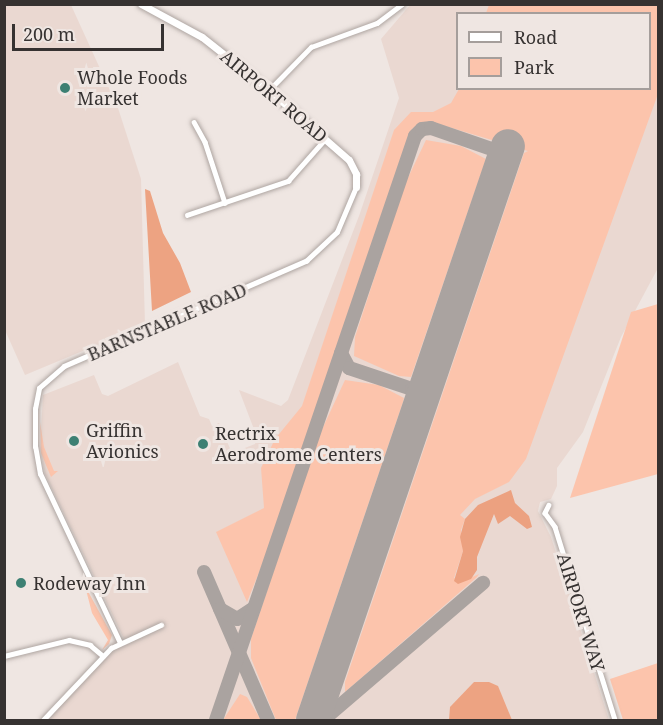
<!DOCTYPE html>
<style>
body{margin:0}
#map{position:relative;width:663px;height:725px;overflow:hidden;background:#efe6e2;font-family:"Noto Serif",serif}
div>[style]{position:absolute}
.built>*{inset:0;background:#ead8d1}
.green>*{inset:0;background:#fcc4ac}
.forest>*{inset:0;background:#eca180}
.water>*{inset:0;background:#eda382}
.taxiway>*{height:14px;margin:-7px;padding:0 7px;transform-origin:7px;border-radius:7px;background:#aaa3a0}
.runway>*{height:34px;margin:-17px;padding:0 17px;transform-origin:17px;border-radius:17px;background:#aaa3a0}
.roads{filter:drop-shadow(0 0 2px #aea5a1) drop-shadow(0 0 2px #aea5a1)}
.street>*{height:4.5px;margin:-2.25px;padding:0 2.25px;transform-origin:2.25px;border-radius:2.25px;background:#fff}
.secondary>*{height:7px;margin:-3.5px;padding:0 3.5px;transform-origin:3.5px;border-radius:3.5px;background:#fff}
.dots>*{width:16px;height:16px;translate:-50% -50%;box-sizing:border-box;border:3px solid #efe6e2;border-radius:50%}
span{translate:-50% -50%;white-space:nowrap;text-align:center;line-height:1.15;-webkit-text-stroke:6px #efe6e2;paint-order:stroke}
.poi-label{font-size:18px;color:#363231}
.left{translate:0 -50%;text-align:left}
.street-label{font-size:18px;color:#363231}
.frame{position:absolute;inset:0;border:6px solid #363231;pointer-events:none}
.legend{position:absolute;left:456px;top:12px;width:195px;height:78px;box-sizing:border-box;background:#efe6e2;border:2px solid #a59e9b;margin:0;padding:8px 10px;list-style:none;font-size:18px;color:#363231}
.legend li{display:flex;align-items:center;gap:12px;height:30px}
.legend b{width:30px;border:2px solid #a59e9b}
.scale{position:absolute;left:12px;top:24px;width:152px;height:27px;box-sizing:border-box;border:3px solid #363231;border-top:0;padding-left:8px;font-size:18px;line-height:21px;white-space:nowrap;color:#363231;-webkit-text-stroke:4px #efe6e2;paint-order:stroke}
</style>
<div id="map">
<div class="built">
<i style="clip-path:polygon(4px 5px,71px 5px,118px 108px,141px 179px,145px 325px,25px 375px,5px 330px)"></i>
<i style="clip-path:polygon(evenodd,410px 5px,658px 5px,658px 268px,621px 337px,583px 432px,557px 468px,557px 486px,551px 499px,540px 502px,538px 511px,551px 537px,609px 720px,47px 720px,112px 651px,126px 643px,45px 474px,40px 449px,43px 395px,94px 375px,102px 394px,108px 396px,178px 362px,200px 416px,209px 419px,212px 426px,219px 423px,232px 453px,255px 444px,257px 437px,239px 390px,281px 406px,288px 400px,359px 216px,399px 98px,381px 39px,410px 5px,458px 14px,650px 14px,650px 88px,458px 88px,458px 14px)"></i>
</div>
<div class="green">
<i style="clip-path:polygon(489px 5px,658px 5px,658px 94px,526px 459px,509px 482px,475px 499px,460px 515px,465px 519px,461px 530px,463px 551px,454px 578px,461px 582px,479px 574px,477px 577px,345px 692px,345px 682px,524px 153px,528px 151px,432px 122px,421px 122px,412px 129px,266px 555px,247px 602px,216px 532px,264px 508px,261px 468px,275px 439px,302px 406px,394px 130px,411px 112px,433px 112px,451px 103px,459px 89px,650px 88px,650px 14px,486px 13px)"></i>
<i style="clip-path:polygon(426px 140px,461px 146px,486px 159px,411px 377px,399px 376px,354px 356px,355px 337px,405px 184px)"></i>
<i style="clip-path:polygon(658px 304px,658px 474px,570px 498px,631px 312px)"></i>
<i style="clip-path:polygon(345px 380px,379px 385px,404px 398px,403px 402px,295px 720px,276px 720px,251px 658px,251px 639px,318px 438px)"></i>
<i style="clip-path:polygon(40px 422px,44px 447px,54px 471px,58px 471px,51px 477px,41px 453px)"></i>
<i style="clip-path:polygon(85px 586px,112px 635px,109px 644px,102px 650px,108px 640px,92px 613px)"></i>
<i style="clip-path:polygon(658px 663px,658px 720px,623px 720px,610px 679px)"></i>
<i style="clip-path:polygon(240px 694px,247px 697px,261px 720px,223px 720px)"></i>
</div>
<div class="forest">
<i style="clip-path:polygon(511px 490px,515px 503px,529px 516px,532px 527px,527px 529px,510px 516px,498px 524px,494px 514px,477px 557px,477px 570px,471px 579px,458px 584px,454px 581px,463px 551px,460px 537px,465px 519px,478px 505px)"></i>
</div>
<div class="water">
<i style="clip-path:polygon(145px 189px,150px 191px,163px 233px,180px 263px,191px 292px,152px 311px)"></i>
<i style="clip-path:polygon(474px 682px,489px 682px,498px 686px,512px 720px,449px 720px,450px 707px)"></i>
</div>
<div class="taxiway">
<i style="left:341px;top:353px;width:17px;rotate:62deg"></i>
<i style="left:349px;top:368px;width:66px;rotate:18.4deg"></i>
<i style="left:412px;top:389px;width:19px;rotate:-28deg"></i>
<i style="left:412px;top:389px;width:11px;rotate:52deg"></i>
<i style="left:419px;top:398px;width:10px;rotate:84deg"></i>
<i style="left:204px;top:572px;width:161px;rotate:66.6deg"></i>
<i style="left:220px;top:609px;width:20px;rotate:30deg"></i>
<i style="left:237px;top:619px;width:20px;rotate:-33deg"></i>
<i style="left:216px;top:720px;width:617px;rotate:-71.18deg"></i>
<i style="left:415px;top:136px;width:10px;rotate:-45deg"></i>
<i style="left:422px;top:129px;width:9px;rotate:-6deg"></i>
<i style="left:431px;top:128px;width:79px;rotate:19.1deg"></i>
<i style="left:323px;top:720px;width:211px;rotate:-40.6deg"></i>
</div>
<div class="runway">
<i style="left:313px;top:720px;width:606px;rotate:-71.24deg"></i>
</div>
<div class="roads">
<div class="street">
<i style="left:269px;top:90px;width:60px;rotate:-45.7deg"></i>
<i style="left:311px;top:47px;width:70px;rotate:-20deg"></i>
<i style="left:377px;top:23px;width:31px;rotate:-37deg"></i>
<i style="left:194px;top:122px;width:23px;rotate:61deg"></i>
<i style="left:205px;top:142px;width:64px;rotate:71.8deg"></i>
<i style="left:187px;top:215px;width:107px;rotate:-18.6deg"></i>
<i style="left:288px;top:181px;width:56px;rotate:-48.6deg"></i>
<i style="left:549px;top:505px;width:9px;rotate:117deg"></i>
<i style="left:545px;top:513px;width:17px;rotate:54deg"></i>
<i style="left:555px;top:527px;width:202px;rotate:72.7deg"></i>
<i style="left:120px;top:643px;width:187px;rotate:-115.3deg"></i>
<i style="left:40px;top:474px;width:27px;rotate:-100deg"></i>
<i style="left:35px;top:447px;width:38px;rotate:-90deg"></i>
<i style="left:35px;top:409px;width:21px;rotate:-79deg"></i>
<i style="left:39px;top:388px;width:33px;rotate:-41deg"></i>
<i style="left:64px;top:366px;width:264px;rotate:-23.5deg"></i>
<i style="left:306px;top:261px;width:42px;rotate:-43.1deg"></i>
<i style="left:337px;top:232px;width:49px;rotate:-67.1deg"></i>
<i style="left:4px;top:656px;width:67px;rotate:-13.8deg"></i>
<i style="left:69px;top:640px;width:22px;rotate:13deg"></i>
<i style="left:90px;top:645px;width:17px;rotate:40deg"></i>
<i style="left:43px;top:720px;width:99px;rotate:-46.6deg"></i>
<i style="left:111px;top:648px;width:55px;rotate:-24.7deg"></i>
</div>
<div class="secondary">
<i style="left:141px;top:4px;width:69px;rotate:28.4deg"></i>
<i style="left:202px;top:37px;width:85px;rotate:38.3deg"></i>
<i style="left:269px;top:90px;width:106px;rotate:41.2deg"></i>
<i style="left:349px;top:160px;width:16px;rotate:63deg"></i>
<i style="left:356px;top:174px;width:13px;rotate:90deg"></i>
</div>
</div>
<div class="dots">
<i style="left:65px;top:88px;background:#3d8073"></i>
<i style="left:74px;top:441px;background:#3d8073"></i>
<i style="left:203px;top:444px;background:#3d8073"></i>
<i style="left:21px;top:583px;background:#3d8073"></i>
</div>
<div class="poi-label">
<span class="left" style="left:77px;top:88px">Whole Foods<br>Market</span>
<span class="left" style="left:86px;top:441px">Griffin<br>Avionics</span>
<span class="left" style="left:215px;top:444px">Rectrix<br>Aerodrome Centers</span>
<span class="left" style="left:33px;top:583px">Rodeway Inn</span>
</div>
<div class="street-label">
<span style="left:274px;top:96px;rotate:40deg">AIRPORT ROAD</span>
<span style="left:167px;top:322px;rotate:-23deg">BARNSTABLE ROAD</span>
<span style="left:581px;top:612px;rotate:73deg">AIRPORT WAY</span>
</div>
<div class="frame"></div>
<ul class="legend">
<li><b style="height:8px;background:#fff"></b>Road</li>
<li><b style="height:16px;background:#fcc4ac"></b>Park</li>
</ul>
<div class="scale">200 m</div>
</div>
